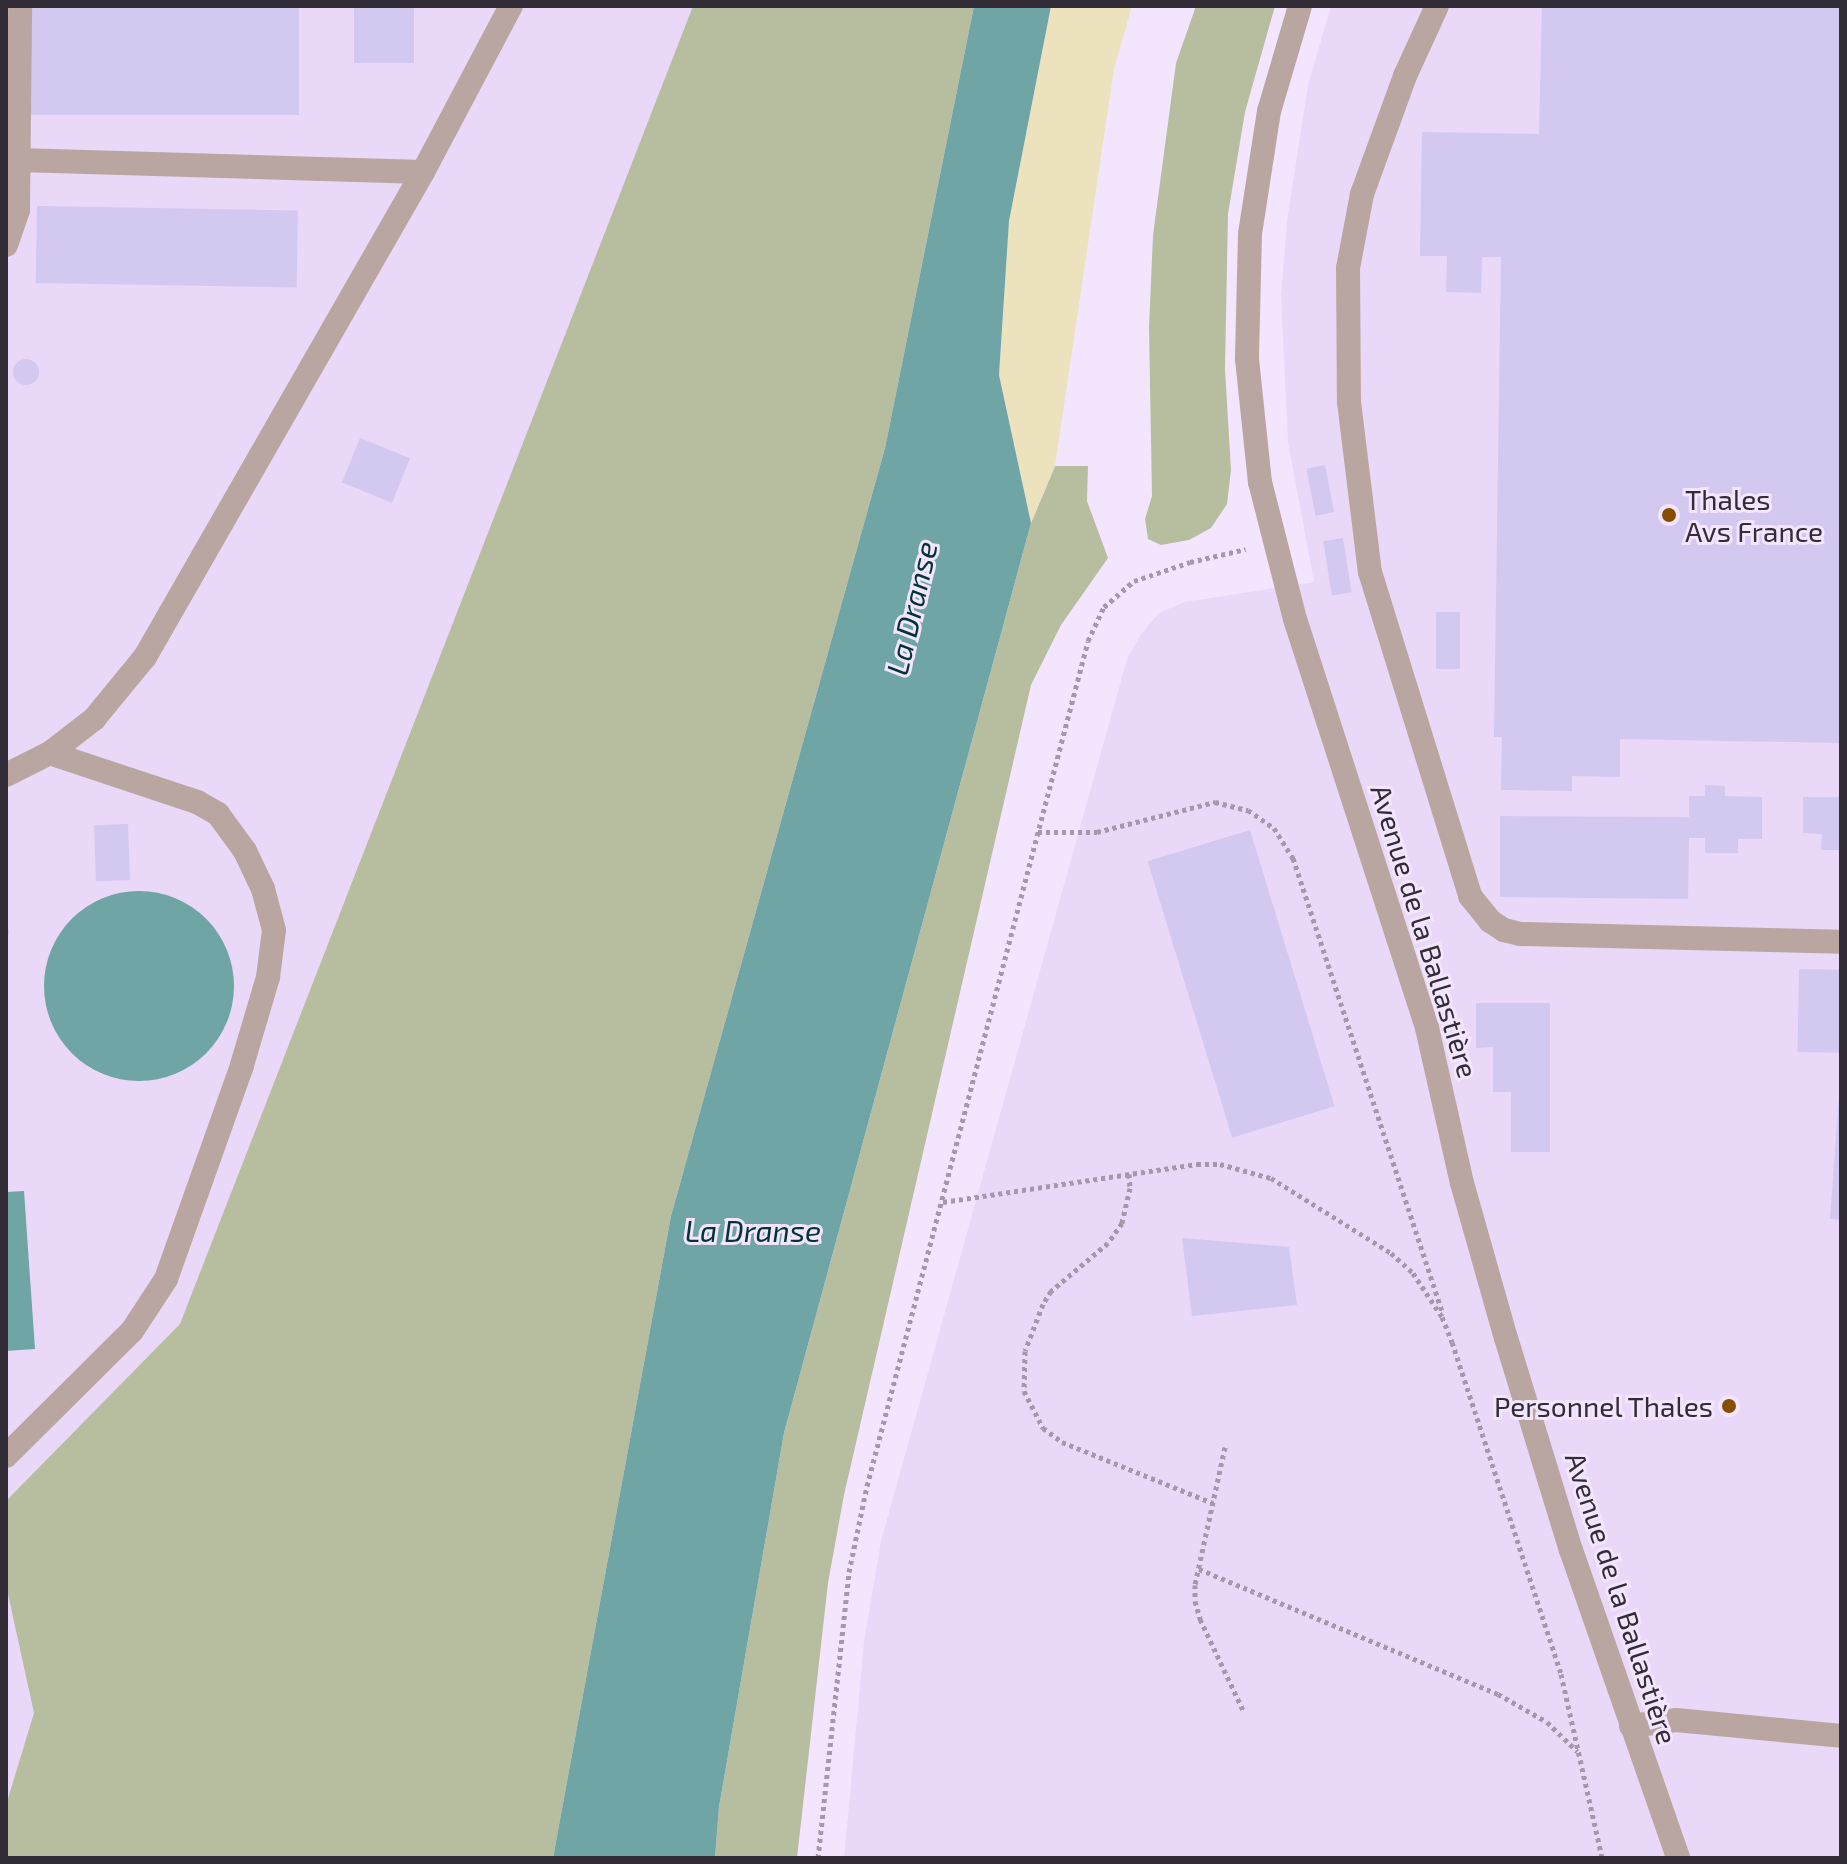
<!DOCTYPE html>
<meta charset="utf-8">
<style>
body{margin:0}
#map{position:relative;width:1847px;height:1864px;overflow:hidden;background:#f4e5ff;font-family:"Exo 2",sans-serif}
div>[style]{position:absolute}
.built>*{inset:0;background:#ead8f8}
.green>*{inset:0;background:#b7be9f}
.sand>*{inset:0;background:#ece2bd}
.water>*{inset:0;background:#70a5a5}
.round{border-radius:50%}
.building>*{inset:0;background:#d2c8f0;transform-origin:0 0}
.path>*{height:5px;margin-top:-2.5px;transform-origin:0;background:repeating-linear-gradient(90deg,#a499ac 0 4px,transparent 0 8px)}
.minor>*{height:24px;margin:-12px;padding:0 12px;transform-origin:12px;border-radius:12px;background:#baa6a0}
.dots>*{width:22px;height:22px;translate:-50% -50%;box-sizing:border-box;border:4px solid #f4e5ff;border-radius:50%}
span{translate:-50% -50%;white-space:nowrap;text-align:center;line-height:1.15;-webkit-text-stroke:6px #f4e5ff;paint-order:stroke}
.poi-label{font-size:28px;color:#322c36}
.left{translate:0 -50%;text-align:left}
.right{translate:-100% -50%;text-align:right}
.street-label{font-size:28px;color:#322c36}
.water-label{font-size:30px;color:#003436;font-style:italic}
.frame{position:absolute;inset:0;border:8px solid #322c36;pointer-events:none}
</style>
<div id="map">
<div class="built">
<i style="clip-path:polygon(6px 6px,693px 6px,234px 1185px,6px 1858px)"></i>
<i style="clip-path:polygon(1331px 6px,1841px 6px,1841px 1858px,844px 1858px,864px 1642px,881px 1541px,1127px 659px,1141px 634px,1159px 613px,1184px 602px,1314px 582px,1288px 442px,1281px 296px,1287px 221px,1308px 85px)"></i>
</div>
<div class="green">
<i style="clip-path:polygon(693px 6px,974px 6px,885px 448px,671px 1216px,553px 1858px,6px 1858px,6px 1805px,34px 1713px,6px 1585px,6px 1501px,180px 1324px)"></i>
<i style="clip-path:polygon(1196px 6px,1275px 6px,1245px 112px,1228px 214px,1225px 369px,1231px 470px,1227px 504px,1211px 528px,1189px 540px,1161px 545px,1148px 539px,1145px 519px,1152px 496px,1149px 328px,1153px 235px,1176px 63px)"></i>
<i style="clip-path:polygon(1055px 466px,1088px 466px,1087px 501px,1108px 558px,1061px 625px,1031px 685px,844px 1495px,828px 1583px,797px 1858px,715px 1858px,719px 1807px,784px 1433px,1031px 523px)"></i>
</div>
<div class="sand">
<i style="clip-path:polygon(1051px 6px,1132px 6px,1114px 69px,1055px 466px,1031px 523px,999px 375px,1009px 221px)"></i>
</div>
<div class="water">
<i style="clip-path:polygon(974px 6px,1051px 6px,1009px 221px,999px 375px,1031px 523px,784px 1433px,719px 1807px,715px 1858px,553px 1858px,671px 1216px,885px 448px)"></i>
<i class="round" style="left:44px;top:891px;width:190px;height:190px"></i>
<i style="clip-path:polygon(24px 1191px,35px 1349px,6px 1351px,6px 1192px)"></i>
</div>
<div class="building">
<i style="left:26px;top:6px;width:273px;height:109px"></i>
<i style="left:354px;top:6px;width:60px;height:57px"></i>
<i style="clip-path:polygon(1542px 6px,1841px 6px,1841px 743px,1620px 739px,1620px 777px,1572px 776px,1572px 791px,1501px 790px,1502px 737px,1494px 737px,1501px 257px,1482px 257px,1481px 293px,1446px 292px,1447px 256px,1420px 256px,1422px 132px,1539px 134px)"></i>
<i style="left:37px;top:206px;width:261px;height:77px;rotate:1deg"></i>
<i class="round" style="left:13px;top:359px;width:26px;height:26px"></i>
<i style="left:360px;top:438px;width:54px;height:48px;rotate:22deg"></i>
<i style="left:1325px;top:465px;width:48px;height:19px;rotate:79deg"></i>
<i style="left:1343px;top:538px;width:55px;height:20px;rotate:81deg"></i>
<i style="left:1436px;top:612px;width:24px;height:57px"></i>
<i style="clip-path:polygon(1705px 785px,1725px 786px,1725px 796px,1762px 797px,1762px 839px,1738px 839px,1738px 853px,1705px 853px,1705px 838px,1689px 838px,1688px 899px,1500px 897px,1500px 816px,1689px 817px,1689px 796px,1705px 796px)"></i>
<i style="clip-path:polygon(1803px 797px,1841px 797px,1841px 850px,1821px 850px,1822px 834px,1803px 833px)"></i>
<i style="left:128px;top:824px;width:56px;height:34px;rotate:88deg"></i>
<i style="left:1250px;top:830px;width:289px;height:107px;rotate:73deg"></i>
<i style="clip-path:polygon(6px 920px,9px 931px,7px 946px,6px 946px)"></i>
<i style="left:1799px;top:969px;width:42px;height:83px;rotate:1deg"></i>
<i style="clip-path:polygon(1476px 1003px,1550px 1003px,1550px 1152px,1511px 1152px,1511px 1092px,1493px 1092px,1493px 1047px,1476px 1048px)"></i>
<i style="clip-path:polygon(1839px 1096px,1841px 1096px,1841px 1220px,1830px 1219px)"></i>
<i style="clip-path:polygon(1182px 1238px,1289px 1247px,1297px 1305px,1192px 1316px)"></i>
</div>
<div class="path">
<i style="left:1038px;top:832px;width:59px"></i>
<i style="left:1097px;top:832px;width:122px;rotate:-14.3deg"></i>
<i style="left:1215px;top:802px;width:34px;rotate:14deg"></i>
<i style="left:1248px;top:810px;width:32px;rotate:35deg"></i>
<i style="left:1274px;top:828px;width:36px;rotate:58deg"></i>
<i style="left:1293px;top:858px;width:480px;rotate:71.8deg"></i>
<i style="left:1129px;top:1174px;width:14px;rotate:86deg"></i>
<i style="left:1130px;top:1188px;width:36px;rotate:103deg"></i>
<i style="left:1122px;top:1223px;width:24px;rotate:125deg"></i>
<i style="left:1108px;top:1243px;width:75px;rotate:139.9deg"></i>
<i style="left:1051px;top:1291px;width:15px;rotate:122deg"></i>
<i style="left:1043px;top:1304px;width:50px;rotate:111deg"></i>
<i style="left:1025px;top:1351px;width:40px;rotate:91.4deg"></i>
<i style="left:1024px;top:1391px;width:42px;rotate:62.8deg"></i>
<i style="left:1043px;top:1428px;width:24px;rotate:36deg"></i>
<i style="left:1062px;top:1442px;width:163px;rotate:22deg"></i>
<i style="left:943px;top:1202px;width:257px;rotate:-8.5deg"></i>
<i style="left:1197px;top:1164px;width:23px"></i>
<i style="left:1220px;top:1164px;width:53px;rotate:15.4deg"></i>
<i style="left:1271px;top:1178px;width:142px;rotate:32deg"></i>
<i style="left:1391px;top:1253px;width:30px;rotate:42deg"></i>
<i style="left:1413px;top:1273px;width:53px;rotate:56.6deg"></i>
<i style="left:1442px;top:1317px;width:27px;rotate:68deg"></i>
<i style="left:1452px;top:1342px;width:349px;rotate:71.8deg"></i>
<i style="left:1561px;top:1674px;width:189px;rotate:77.4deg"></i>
<i style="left:1225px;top:1447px;width:141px;rotate:102.3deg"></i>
<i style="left:1195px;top:1585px;width:16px;rotate:90deg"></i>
<i style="left:1195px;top:1601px;width:19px;rotate:74deg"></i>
<i style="left:1200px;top:1619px;width:101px;rotate:64.7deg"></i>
<i style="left:1199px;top:1569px;width:324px;rotate:22.7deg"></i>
<i style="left:1498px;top:1694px;width:56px;rotate:29.7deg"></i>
<i style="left:1547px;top:1722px;width:42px;rotate:44deg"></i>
<i style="left:818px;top:1858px;width:288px;rotate:-83.8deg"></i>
<i style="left:849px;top:1572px;width:88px;rotate:-78.2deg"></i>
<i style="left:867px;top:1486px;width:873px;rotate:-75.34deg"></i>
<i style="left:1088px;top:641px;width:38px;rotate:-65deg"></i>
<i style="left:1104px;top:607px;width:40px;rotate:-41deg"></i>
<i style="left:1134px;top:581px;width:59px;rotate:-18.7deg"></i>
<i style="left:1190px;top:562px;width:57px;rotate:-13.1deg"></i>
</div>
<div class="minor">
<i style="left:1300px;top:6px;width:109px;rotate:106.4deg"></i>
<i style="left:1269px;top:111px;width:124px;rotate:98.8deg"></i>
<i style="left:1250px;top:234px;width:125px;rotate:91.4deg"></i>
<i style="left:1247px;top:359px;width:124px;rotate:84deg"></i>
<i style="left:1260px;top:482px;width:141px;rotate:75.7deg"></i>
<i style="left:1295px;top:619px;width:430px;rotate:72.1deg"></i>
<i style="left:1427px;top:1028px;width:159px;rotate:77.3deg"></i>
<i style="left:1462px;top:1183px;width:161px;rotate:74.2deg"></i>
<i style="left:1506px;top:1338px;width:222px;rotate:73deg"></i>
<i style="left:1571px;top:1550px;width:326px;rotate:70.8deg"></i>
<i style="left:1437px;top:6px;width:77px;rotate:114.6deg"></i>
<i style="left:1405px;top:76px;width:126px;rotate:110deg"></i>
<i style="left:1362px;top:194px;width:75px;rotate:100.7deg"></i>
<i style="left:1348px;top:268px;width:134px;rotate:89.6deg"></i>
<i style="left:1349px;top:402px;width:171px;rotate:83deg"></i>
<i style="left:1370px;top:572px;width:339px;rotate:72.8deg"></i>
<i style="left:1470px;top:896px;width:32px;rotate:51deg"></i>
<i style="left:1490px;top:921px;width:17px;rotate:33deg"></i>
<i style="left:1504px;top:930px;width:16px;rotate:14deg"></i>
<i style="left:1520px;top:934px;width:321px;rotate:1.4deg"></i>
<i style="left:18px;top:160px;width:405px;rotate:1.7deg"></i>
<i style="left:6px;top:245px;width:37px;rotate:-71deg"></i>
<i style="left:18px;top:210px;width:204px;rotate:-89.4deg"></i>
<i style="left:6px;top:775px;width:49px;rotate:-26.6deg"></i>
<i style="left:50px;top:753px;width:56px;rotate:-37.7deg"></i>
<i style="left:94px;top:719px;width:80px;rotate:-50.6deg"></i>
<i style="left:145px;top:657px;width:559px;rotate:-60.18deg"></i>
<i style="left:423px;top:172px;width:188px;rotate:-62.1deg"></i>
<i style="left:6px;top:1456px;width:177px;rotate:-44.8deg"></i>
<i style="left:132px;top:1331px;width:62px;rotate:-56.8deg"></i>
<i style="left:166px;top:1279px;width:227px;rotate:-70.4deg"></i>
<i style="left:242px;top:1065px;width:92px;rotate:-73.5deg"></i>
<i style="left:268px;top:977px;width:47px;rotate:-82.7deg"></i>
<i style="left:274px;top:930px;width:42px;rotate:-105deg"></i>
<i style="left:263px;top:889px;width:42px;rotate:-115.3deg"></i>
<i style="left:245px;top:851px;width:46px;rotate:-126.1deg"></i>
<i style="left:218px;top:814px;width:24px;rotate:-150deg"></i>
<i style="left:197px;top:802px;width:155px;rotate:-161.6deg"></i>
<i style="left:1631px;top:1726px;width:45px;rotate:-7.6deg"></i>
<i style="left:1676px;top:1720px;width:166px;rotate:5.5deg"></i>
</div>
<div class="dots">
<i style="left:1669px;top:515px;background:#874e02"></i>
<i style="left:1729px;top:1406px;background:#874e02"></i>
</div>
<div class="poi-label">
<span class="left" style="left:1685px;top:515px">Thales<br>Avs France</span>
<span class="right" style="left:1713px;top:1406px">Personnel Thales</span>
</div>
<div class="street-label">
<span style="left:1425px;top:931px;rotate:73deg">Avenue de la Ballastière</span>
<span style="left:1622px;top:1598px;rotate:72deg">Avenue de la Ballastière</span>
</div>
<div class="water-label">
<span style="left:911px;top:608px;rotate:-77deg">La Dranse</span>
<span style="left:753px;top:1230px">La Dranse</span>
</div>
<div class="frame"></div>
</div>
